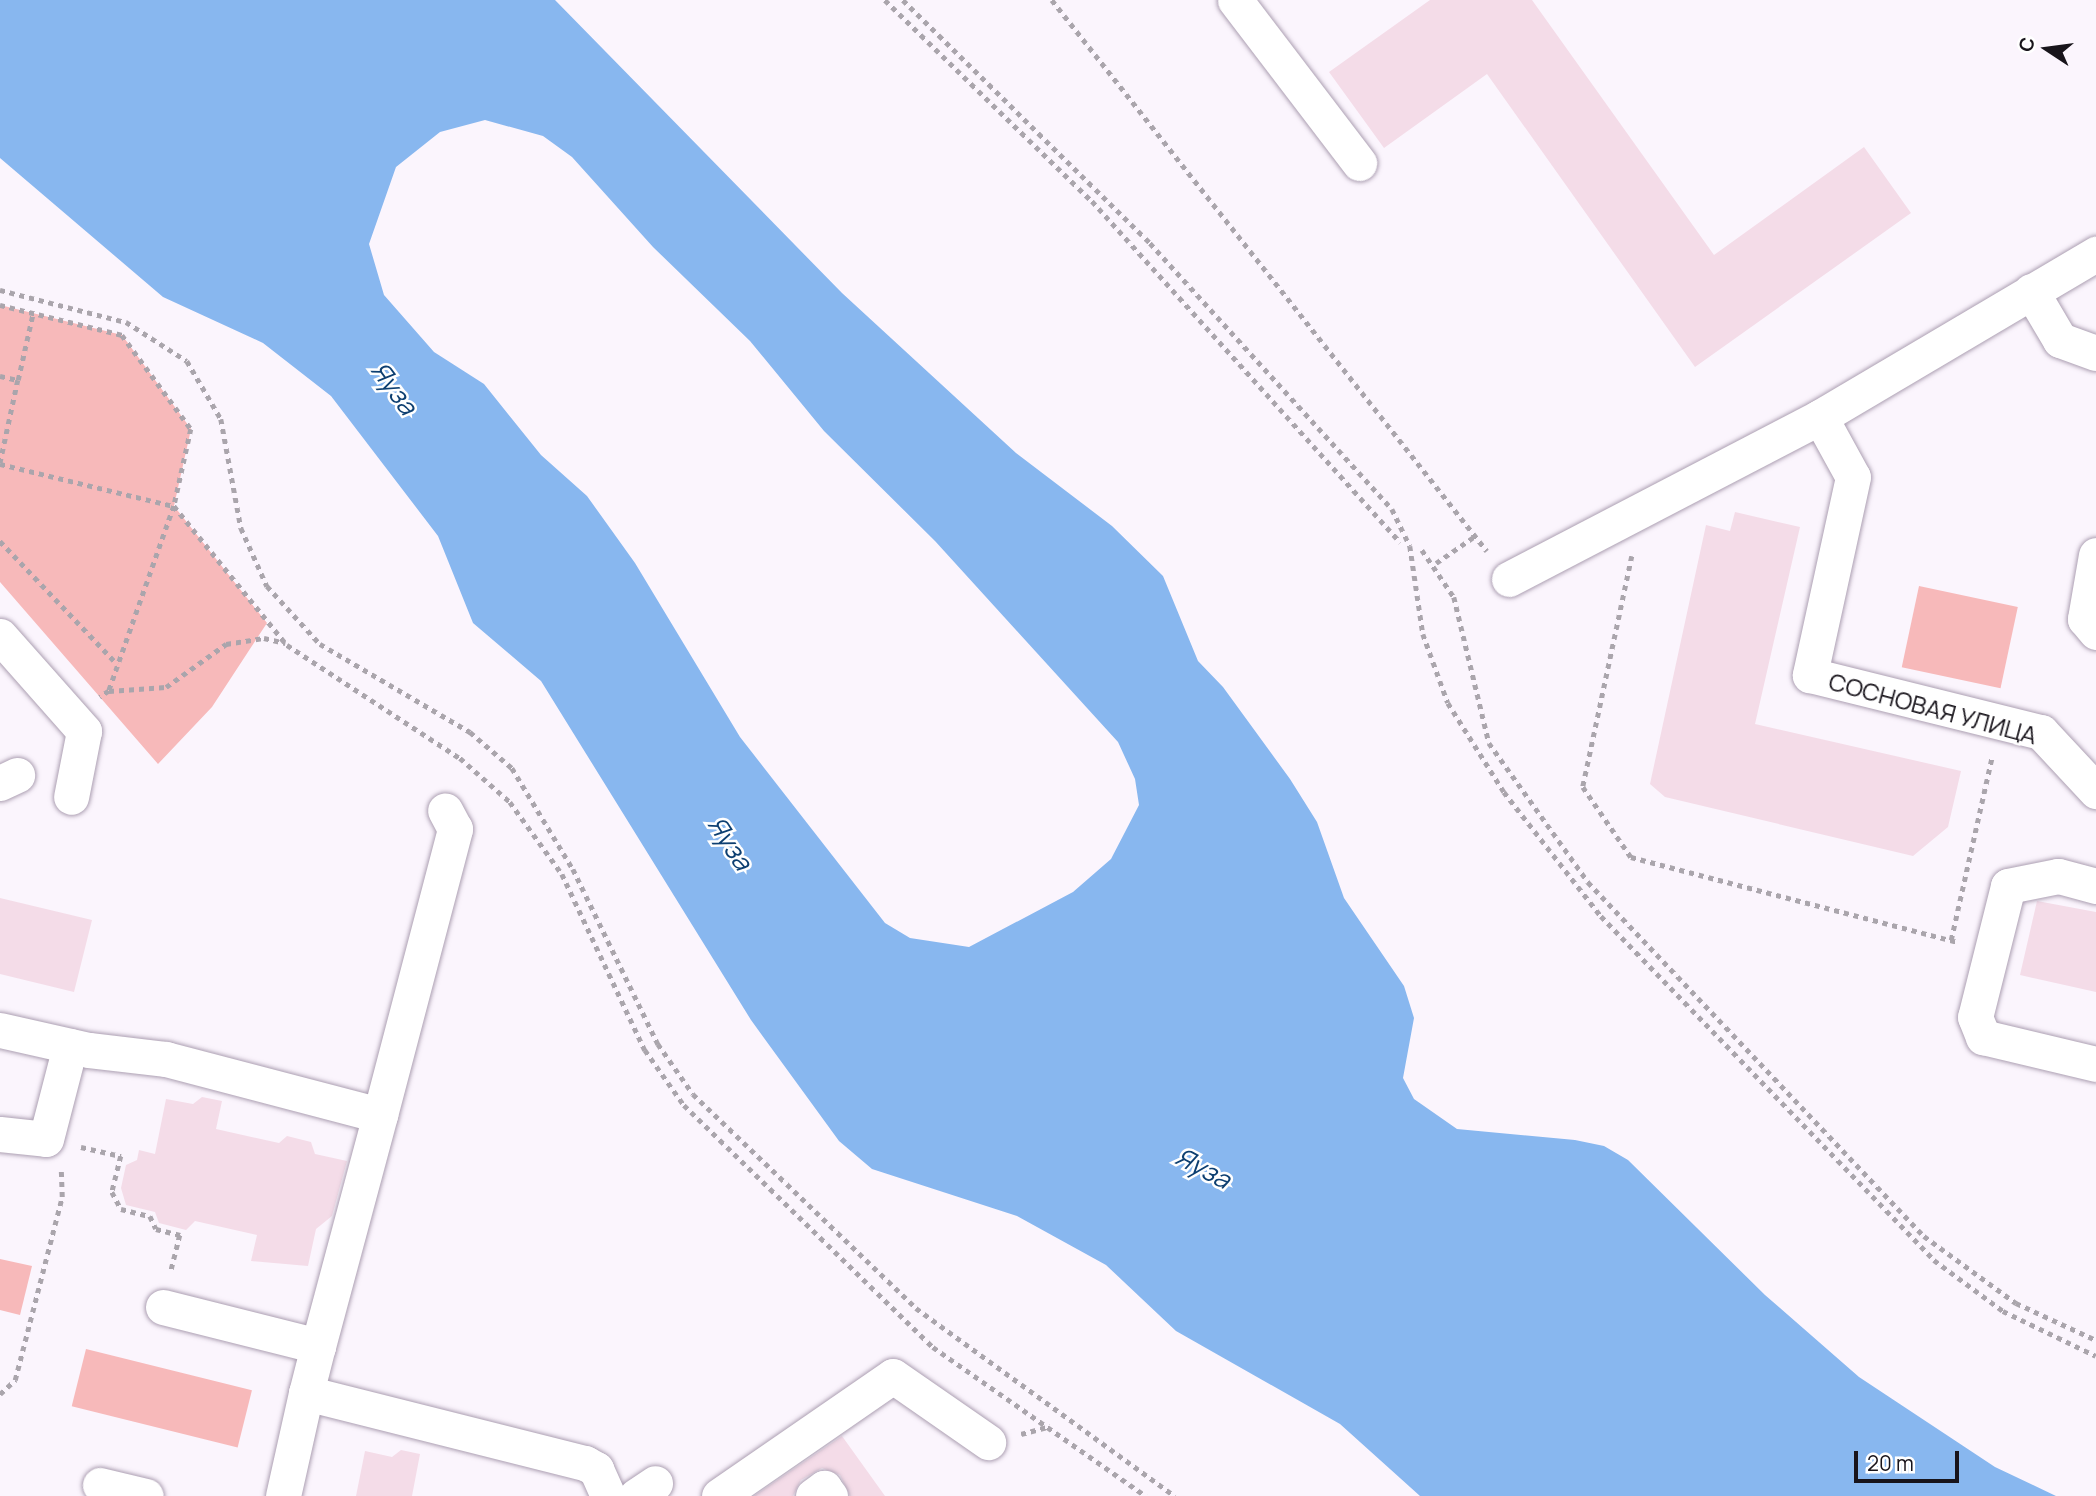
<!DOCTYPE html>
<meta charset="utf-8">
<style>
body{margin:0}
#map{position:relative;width:2096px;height:1496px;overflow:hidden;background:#fbf5fd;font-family:Manrope,sans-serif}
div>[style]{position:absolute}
.green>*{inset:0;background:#f7b9ba;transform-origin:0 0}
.water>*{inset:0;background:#88b7ef}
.building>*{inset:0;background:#f4dce8}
.path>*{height:4.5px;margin-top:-2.25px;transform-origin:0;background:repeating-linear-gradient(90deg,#aaa5ac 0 5px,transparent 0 10px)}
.roads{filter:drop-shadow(0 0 2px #ac9fb2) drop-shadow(0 0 2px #ac9fb2)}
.minor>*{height:35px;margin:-17.5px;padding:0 17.5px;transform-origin:17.5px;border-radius:17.5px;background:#fff}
span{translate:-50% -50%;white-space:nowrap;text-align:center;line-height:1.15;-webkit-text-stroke:5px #fff;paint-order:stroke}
.street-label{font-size:24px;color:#18141b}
.water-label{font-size:26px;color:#0d3f71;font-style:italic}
.north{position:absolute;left:2012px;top:14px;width:70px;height:70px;-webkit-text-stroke:5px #fff;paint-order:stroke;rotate:283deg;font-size:19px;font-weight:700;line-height:28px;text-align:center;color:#18141b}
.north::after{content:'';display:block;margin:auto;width:24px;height:32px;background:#18141b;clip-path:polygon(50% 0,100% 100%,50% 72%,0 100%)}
.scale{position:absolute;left:1854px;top:1451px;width:105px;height:32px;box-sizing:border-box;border:4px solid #18141b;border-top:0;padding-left:9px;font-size:21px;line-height:24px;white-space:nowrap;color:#18141b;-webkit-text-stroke:5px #fff;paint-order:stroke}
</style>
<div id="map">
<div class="green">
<i style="clip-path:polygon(0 305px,122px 335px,191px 429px,174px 506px,267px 623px,212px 707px,158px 764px,0 582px)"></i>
<i style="left:1919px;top:586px;width:101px;height:83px;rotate:12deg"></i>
<i style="clip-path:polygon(0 1259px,32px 1266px,20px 1315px,0 1310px)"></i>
<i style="left:86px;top:1349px;width:171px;height:59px;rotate:14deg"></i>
</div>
<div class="water">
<i style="clip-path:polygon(evenodd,0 0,555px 0,842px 293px,1016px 453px,1112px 526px,1163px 576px,1198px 661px,1223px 687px,1290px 779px,1317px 822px,1344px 898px,1404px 986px,1414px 1018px,1403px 1078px,1414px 1099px,1457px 1129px,1575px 1140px,1604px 1146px,1628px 1160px,1765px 1295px,1859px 1377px,1995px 1467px,2056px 1496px,1420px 1496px,1340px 1424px,1176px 1331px,1106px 1265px,1017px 1216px,872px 1169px,839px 1141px,751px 1020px,541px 681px,473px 623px,438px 536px,331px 396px,263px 343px,163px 297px,0 158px,0 0,485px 120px,543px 136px,572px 157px,653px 247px,750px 341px,824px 431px,935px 541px,1118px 742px,1135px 779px,1139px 805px,1111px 859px,1073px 892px,969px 947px,910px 938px,885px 923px,740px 737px,635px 563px,587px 496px,541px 455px,484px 384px,434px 352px,384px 295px,369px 244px,396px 167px,440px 132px,485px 120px)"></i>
</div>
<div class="building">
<i style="clip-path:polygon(1430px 0,1532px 0,1714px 255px,1864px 147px,1911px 213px,1695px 367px,1487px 74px,1384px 148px,1329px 72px)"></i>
<i style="clip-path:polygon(1735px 512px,1800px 527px,1755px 724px,1961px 771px,1948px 827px,1913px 856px,1665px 797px,1650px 784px,1706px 525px,1730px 531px)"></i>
<i style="clip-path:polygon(0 898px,92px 920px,74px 992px,0 974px)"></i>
<i style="clip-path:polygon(2037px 901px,2096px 912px,2096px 992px,2020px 975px)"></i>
<i style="clip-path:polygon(202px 1097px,222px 1101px,216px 1129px,279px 1143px,287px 1136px,311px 1142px,315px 1154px,347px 1161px,332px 1216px,316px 1229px,308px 1266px,251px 1261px,257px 1235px,195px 1221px,186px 1230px,159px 1223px,155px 1212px,126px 1205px,121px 1188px,126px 1165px,137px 1160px,139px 1150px,155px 1154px,166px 1099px,193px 1104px)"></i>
<i style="clip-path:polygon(842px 1436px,885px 1496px,850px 1496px,840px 1475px,822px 1468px,801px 1480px,793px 1496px,754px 1496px)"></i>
<i style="clip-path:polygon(401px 1450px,420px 1454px,412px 1496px,356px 1496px,365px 1451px,392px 1457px)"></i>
</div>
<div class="path">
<i style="left:885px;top:0;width:289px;rotate:44.2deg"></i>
<i style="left:1092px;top:201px;width:460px;rotate:47.9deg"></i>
<i style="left:903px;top:0;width:346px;rotate:44.5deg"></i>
<i style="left:1150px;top:243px;width:360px;rotate:47.7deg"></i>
<i style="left:1392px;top:509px;width:41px;rotate:64.1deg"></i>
<i style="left:1410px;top:546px;width:89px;rotate:81.6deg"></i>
<i style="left:1423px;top:634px;width:73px;rotate:70.1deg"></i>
<i style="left:1448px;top:703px;width:105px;rotate:57.8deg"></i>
<i style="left:1504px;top:792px;width:157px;rotate:52deg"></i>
<i style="left:1601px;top:916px;width:479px;rotate:45.9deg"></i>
<i style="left:1934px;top:1260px;width:86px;rotate:36.5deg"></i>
<i style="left:2003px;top:1311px;width:103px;rotate:25.8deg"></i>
<i style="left:1052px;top:0;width:702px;rotate:51.71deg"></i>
<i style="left:0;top:290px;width:130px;rotate:14.3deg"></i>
<i style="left:126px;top:322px;width:72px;rotate:32.6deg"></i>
<i style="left:187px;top:361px;width:67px;rotate:59.6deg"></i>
<i style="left:221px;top:419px;width:111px;rotate:79.6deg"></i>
<i style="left:241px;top:528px;width:64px;rotate:65.9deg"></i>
<i style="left:267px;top:586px;width:79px;rotate:47.6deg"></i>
<i style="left:320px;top:644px;width:174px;rotate:30.4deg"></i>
<i style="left:470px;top:732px;width:55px;rotate:40.6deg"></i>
<i style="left:512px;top:768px;width:118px;rotate:58.9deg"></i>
<i style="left:573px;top:869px;width:195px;rotate:64.1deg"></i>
<i style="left:658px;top:1044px;width:61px;rotate:55deg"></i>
<i style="left:693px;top:1094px;width:309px;rotate:43.8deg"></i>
<i style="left:916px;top:1308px;width:320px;rotate:36deg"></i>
<i style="left:0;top:305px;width:126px;rotate:13.8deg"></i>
<i style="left:122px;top:335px;width:117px;rotate:53.7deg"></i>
<i style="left:191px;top:429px;width:79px;rotate:102.4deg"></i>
<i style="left:174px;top:506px;width:179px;rotate:50.9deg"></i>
<i style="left:287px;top:645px;width:207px;rotate:33.2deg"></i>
<i style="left:460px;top:758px;width:67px;rotate:41.3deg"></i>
<i style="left:510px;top:802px;width:89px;rotate:54.2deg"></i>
<i style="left:562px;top:874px;width:195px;rotate:64.8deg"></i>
<i style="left:645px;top:1050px;width:67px;rotate:54.7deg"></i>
<i style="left:684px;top:1105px;width:347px;rotate:44.2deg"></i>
<i style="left:933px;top:1347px;width:260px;rotate:35deg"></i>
<i style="left:0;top:376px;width:18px;rotate:13deg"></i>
<i style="left:18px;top:380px;width:86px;rotate:102.1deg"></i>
<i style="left:0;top:464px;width:179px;rotate:13.6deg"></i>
<i style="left:174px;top:506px;width:196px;rotate:109.4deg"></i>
<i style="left:109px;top:691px;width:11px;rotate:146deg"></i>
<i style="left:18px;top:380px;width:69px;rotate:-77.4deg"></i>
<i style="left:0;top:541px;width:170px;rotate:46.4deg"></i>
<i style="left:1422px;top:550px;width:57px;rotate:55.8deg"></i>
<i style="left:1454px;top:597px;width:150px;rotate:76.5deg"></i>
<i style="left:1489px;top:743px;width:171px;rotate:54.5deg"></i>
<i style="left:1588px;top:882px;width:488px;rotate:46.5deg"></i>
<i style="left:1924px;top:1236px;width:114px;rotate:36.1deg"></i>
<i style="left:2016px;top:1303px;width:88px;rotate:24.8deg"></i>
<i style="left:1632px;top:556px;width:236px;rotate:102deg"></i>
<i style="left:1583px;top:787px;width:85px;rotate:55.6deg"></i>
<i style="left:1631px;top:857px;width:338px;rotate:14.6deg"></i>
<i style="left:1436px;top:563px;width:47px;rotate:-34.7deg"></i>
<i style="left:109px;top:691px;width:57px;rotate:-4deg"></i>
<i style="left:166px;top:687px;width:74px;rotate:-35.6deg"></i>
<i style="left:226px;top:644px;width:38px;rotate:-9deg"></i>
<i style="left:264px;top:638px;width:22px;rotate:13deg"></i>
<i style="left:1951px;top:940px;width:188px;rotate:-77.4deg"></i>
<i style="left:81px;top:1147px;width:41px;rotate:12.7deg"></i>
<i style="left:121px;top:1156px;width:37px;rotate:104deg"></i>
<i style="left:112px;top:1192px;width:19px;rotate:62deg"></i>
<i style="left:121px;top:1209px;width:30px;rotate:14deg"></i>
<i style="left:150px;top:1216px;width:14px;rotate:65deg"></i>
<i style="left:156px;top:1229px;width:25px;rotate:14deg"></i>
<i style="left:180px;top:1235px;width:38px;rotate:104deg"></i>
<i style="left:0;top:1394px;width:21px;rotate:-43deg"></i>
<i style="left:15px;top:1380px;width:189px;rotate:-75.6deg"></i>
<i style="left:62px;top:1197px;width:27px;rotate:-92deg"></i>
<i style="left:1021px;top:1434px;width:30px;rotate:-15deg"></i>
</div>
<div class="roads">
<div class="minor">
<i style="left:1235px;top:0;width:205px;rotate:52.7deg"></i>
<i style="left:2031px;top:291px;width:57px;rotate:59.4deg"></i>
<i style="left:2060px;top:340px;width:38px;rotate:20deg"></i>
<i style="left:1820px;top:417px;width:68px;rotate:61.2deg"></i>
<i style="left:1853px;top:477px;width:203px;rotate:102.3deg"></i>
<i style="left:1810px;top:675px;width:238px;rotate:13.9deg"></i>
<i style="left:2041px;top:732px;width:81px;rotate:47deg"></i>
<i style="left:2096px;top:555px;width:65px;rotate:99.8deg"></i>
<i style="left:2085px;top:619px;width:17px;rotate:50deg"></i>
<i style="left:1509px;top:579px;width:351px;rotate:-27.5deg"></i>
<i style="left:1820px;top:417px;width:321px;rotate:-30.6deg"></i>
<i style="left:0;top:636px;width:127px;rotate:48.5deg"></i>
<i style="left:84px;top:731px;width:67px;rotate:101.1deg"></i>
<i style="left:0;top:783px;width:19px;rotate:-25deg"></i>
<i style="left:2096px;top:886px;width:39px;rotate:-165deg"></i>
<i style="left:2058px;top:876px;width:51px;rotate:168.7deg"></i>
<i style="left:2008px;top:886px;width:135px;rotate:104.1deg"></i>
<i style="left:1975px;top:1017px;width:22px;rotate:68deg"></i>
<i style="left:1983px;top:1037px;width:116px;rotate:13.4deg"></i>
<i style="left:0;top:1030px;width:91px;rotate:12.7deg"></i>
<i style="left:89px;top:1050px;width:78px;rotate:6.7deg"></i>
<i style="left:166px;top:1059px;width:221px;rotate:14.7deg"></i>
<i style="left:380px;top:1115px;width:239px;rotate:105deg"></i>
<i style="left:380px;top:1115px;width:296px;rotate:-75.3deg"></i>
<i style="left:455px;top:829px;width:21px;rotate:-118deg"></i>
<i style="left:0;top:1134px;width:46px;rotate:6.2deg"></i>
<i style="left:46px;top:1139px;width:96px;rotate:-75.5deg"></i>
<i style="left:163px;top:1307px;width:160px;rotate:14.1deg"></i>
<i style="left:318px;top:1346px;width:49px;rotate:104.3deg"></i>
<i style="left:306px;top:1393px;width:288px;rotate:14.1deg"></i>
<i style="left:585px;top:1463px;width:13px;rotate:29deg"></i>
<i style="left:596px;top:1469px;width:30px;rotate:66deg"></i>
<i style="left:100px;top:1485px;width:47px;rotate:13.4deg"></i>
<i style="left:283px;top:1496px;width:106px;rotate:-77.4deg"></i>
<i style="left:636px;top:1496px;width:23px;rotate:-34deg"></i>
<i style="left:719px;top:1496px;width:211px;rotate:-34.6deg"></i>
<i style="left:893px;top:1376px;width:116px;rotate:34.8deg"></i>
<i style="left:813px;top:1496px;width:14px;rotate:-36deg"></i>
<i style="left:824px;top:1488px;width:10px;rotate:53deg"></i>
</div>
</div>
<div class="street-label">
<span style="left:1933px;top:708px;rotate:15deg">СОСНОВАЯ УЛИЦА</span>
</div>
<div class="water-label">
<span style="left:394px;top:388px;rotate:54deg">Яуза</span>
<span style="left:730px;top:843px;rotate:57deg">Яуза</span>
<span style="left:1203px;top:1168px;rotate:28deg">Яуза</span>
</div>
<div class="north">С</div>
<div class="scale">20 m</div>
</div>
